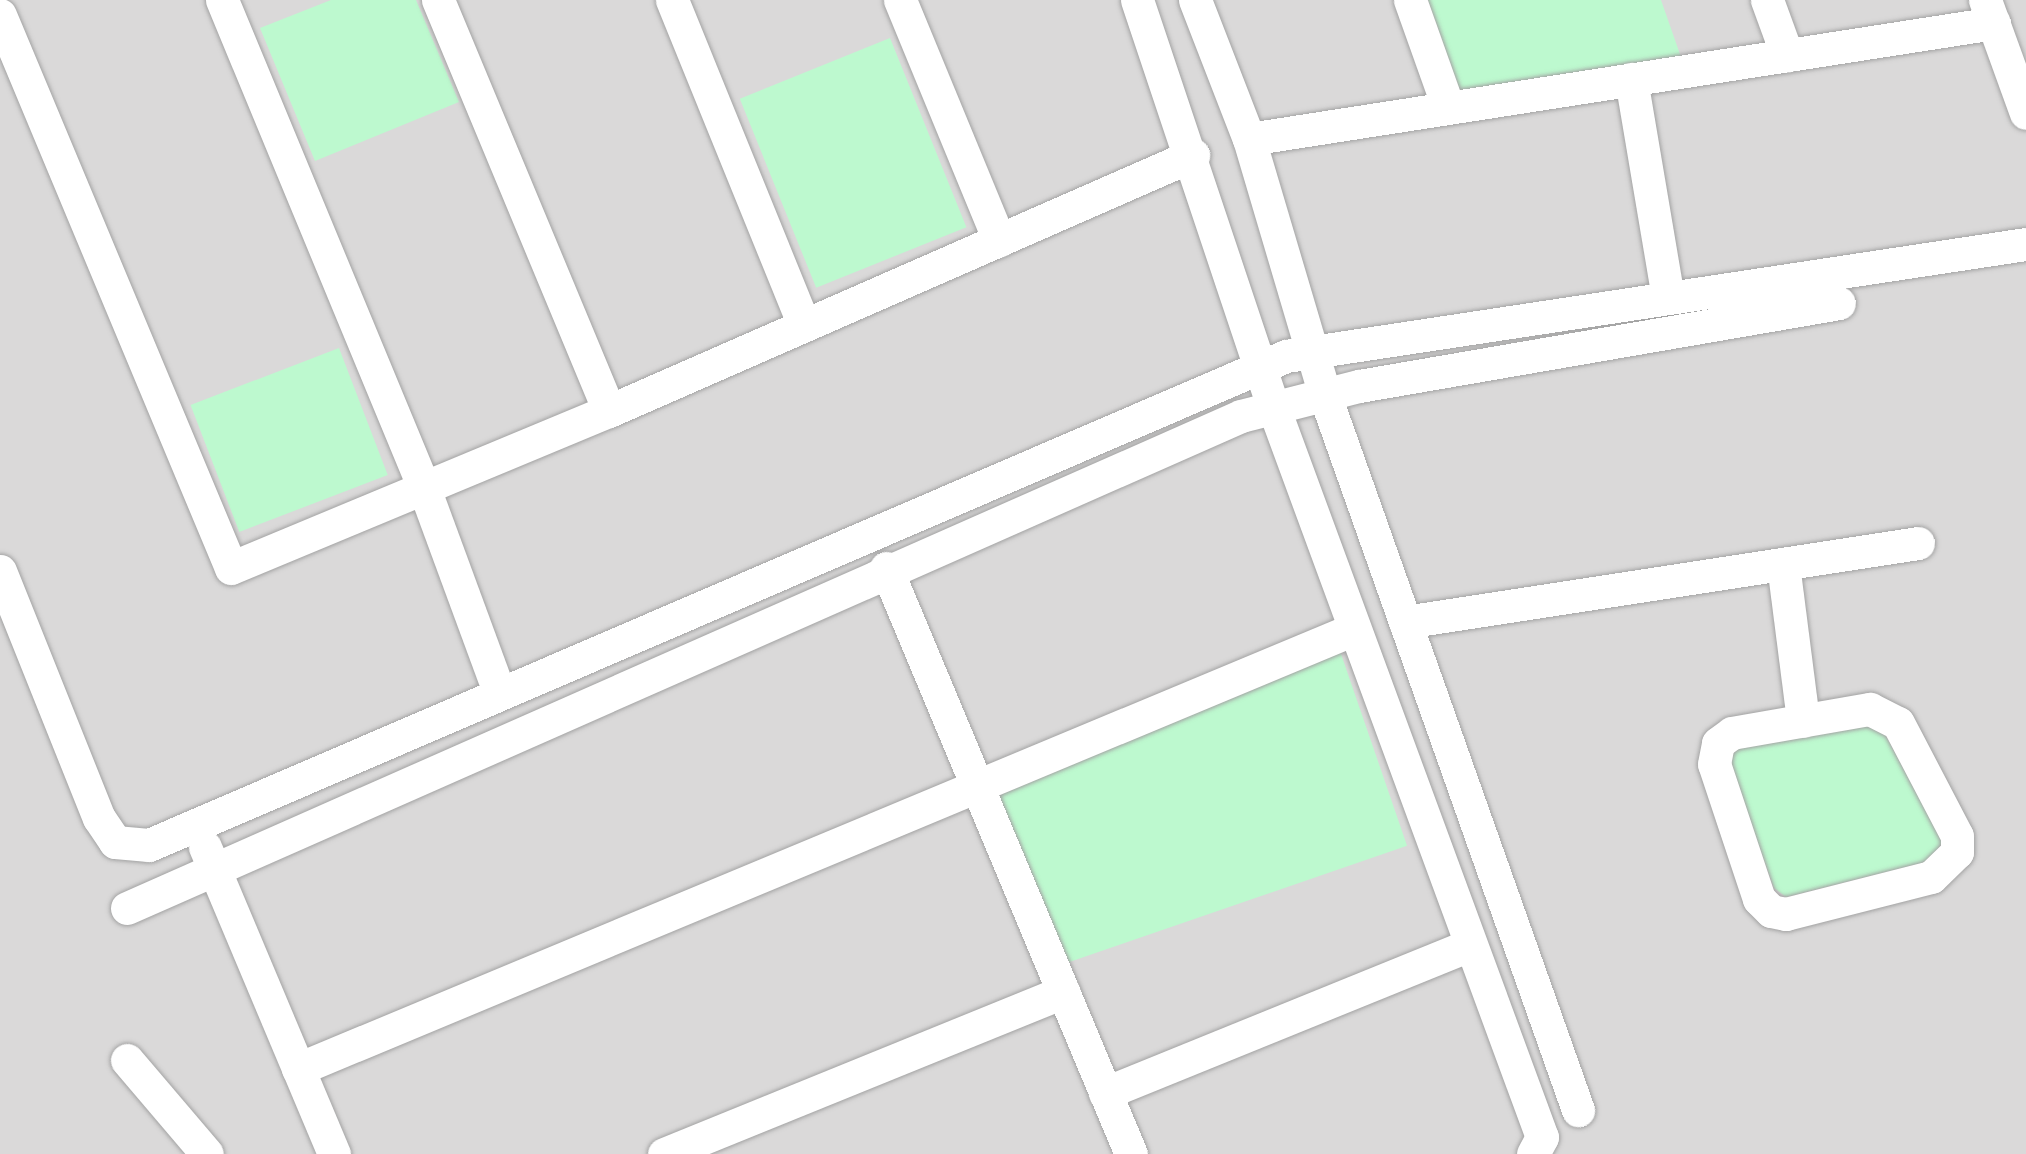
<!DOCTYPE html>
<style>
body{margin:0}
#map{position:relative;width:2026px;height:1154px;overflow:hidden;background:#eeece2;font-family:Barlow,sans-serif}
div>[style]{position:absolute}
.residential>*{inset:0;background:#dad9d9;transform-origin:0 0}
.park>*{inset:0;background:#bdf9cf;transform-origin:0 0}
.roads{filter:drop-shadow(0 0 2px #a3a3a3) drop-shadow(0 0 2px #a3a3a3)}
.minor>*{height:33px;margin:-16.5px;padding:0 16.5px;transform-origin:16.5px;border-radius:16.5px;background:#fff}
span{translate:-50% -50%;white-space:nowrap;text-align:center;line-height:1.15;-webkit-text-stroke:6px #fff;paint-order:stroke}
</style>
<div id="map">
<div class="residential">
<i style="left:0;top:0;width:2026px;height:1154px"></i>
</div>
<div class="park">
<i style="clip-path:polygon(331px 0,416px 0,459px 102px,315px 161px,260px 28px)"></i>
<i style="clip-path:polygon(1428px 0,1661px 0,1682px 60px,1459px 92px)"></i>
<i style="left:890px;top:38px;width:204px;height:162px;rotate:68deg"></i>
<i style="left:339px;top:348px;width:136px;height:159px;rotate:69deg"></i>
<i style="left:1340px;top:651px;width:206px;height:374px;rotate:71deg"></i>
<i style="clip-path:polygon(1867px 724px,1881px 727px,1942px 841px,1935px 860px,1786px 897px,1774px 888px,1730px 765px,1733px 749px)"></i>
</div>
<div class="roads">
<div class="minor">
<i style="left:222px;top:0;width:528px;rotate:67.51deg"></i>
<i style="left:424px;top:488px;width:217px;rotate:69.8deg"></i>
<i style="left:438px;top:0;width:445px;rotate:67.4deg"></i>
<i style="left:672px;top:0;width:351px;rotate:67.9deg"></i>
<i style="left:900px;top:0;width:260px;rotate:67.6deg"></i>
<i style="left:1137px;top:0;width:428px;rotate:71.5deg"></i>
<i style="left:1273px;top:406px;width:779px;rotate:69.8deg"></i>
<i style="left:1542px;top:1137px;width:19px;rotate:118deg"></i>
<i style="left:1195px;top:0;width:149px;rotate:68.8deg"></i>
<i style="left:1249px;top:139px;width:265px;rotate:73.5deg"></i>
<i style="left:1324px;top:393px;width:761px;rotate:70.49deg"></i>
<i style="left:1410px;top:0;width:114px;rotate:70.4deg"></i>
<i style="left:1767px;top:0;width:59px;rotate:70deg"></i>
<i style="left:1985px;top:0;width:120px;rotate:70.1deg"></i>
<i style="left:0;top:15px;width:599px;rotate:67.33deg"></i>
<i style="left:231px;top:568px;width:409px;rotate:-22.6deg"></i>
<i style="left:609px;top:411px;width:638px;rotate:-23.67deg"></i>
<i style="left:1631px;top:79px;width:221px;rotate:80.4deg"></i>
<i style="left:1249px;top:139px;width:754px;rotate:-8.85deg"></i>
<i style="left:1783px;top:564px;width:158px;rotate:82.7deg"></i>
<i style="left:886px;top:568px;width:635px;rotate:67.31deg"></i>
<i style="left:0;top:571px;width:266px;rotate:68.2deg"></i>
<i style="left:99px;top:818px;width:29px;rotate:56deg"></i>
<i style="left:115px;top:842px;width:34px;rotate:5deg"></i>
<i style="left:149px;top:845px;width:1238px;rotate:-23.27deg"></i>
<i style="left:1286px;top:356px;width:748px;rotate:-8.61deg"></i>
<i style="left:1405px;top:622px;width:519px;rotate:-8.75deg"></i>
<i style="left:1870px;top:709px;width:31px;rotate:27deg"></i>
<i style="left:1898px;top:723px;width:127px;rotate:62.4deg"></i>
<i style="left:1957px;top:836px;width:16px;rotate:90deg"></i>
<i style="left:1957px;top:852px;width:36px;rotate:136deg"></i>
<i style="left:1931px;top:877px;width:150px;rotate:165.7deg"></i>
<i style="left:1786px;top:914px;width:15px;rotate:-169deg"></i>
<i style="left:1771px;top:911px;width:17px;rotate:-135deg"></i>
<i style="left:1759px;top:899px;width:142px;rotate:-108.4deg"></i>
<i style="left:1714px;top:764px;width:21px;rotate:-79deg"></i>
<i style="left:1718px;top:743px;width:17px;rotate:-36deg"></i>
<i style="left:1732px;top:733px;width:140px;rotate:-9.9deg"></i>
<i style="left:205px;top:847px;width:333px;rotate:67.2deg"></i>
<i style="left:127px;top:908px;width:1218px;rotate:-23.83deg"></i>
<i style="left:1241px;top:416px;width:122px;rotate:-14.3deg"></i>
<i style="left:1359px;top:386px;width:487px;rotate:-9.8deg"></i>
<i style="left:127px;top:1060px;width:123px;rotate:49.6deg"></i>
<i style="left:298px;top:1069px;width:1144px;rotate:-22.62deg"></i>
<i style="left:1105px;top:1093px;width:393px;rotate:-22.1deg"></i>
<i style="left:664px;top:1154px;width:431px;rotate:-22.1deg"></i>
</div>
</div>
</div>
